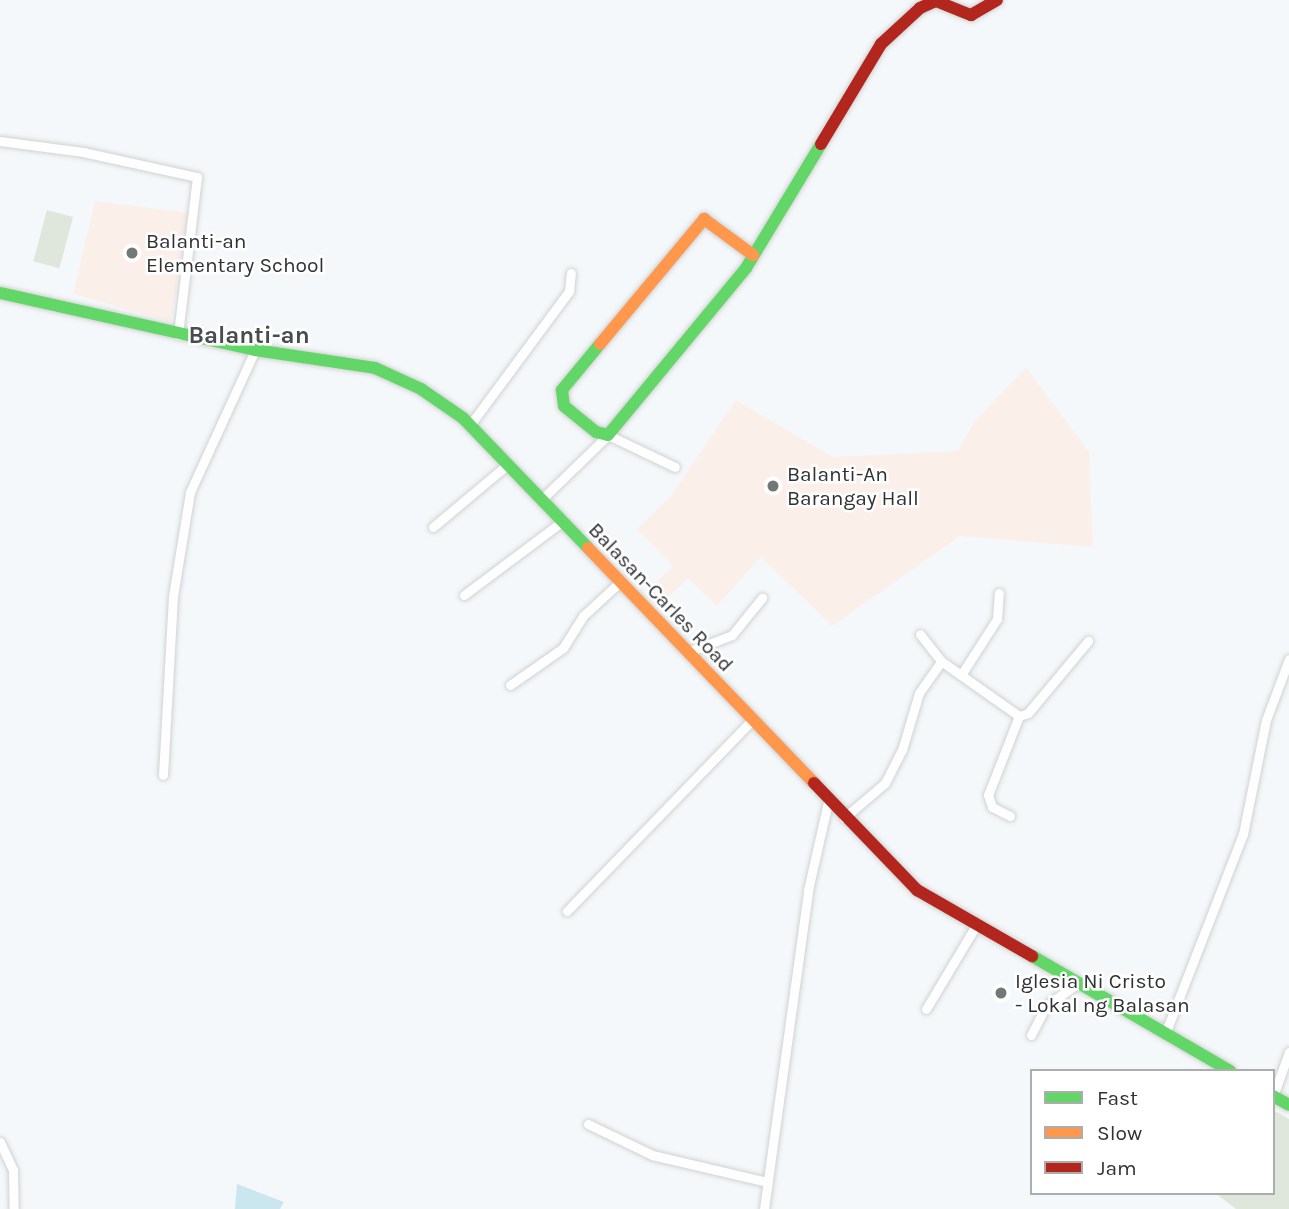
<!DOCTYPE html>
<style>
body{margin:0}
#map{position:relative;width:1289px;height:1209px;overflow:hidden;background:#f5f8fa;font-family:Karla,sans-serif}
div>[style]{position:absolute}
.education>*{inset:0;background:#faefe9}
.green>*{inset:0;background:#dfe6dc;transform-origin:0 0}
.water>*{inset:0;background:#cae6ef}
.roads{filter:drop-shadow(0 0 2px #d0d2d3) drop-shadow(0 0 2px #d0d2d3)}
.street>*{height:9px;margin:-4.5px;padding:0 4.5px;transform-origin:4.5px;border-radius:4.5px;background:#fefefe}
.fast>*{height:12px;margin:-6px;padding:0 6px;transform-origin:6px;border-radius:6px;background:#63d668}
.slow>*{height:12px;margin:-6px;padding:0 6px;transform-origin:6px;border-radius:6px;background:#ff974d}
.jam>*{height:12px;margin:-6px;padding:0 6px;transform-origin:6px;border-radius:6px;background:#b3261e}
.dots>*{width:19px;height:19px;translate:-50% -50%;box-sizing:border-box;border:4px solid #fff;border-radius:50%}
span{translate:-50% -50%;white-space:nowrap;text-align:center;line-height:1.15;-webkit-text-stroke:5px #fff;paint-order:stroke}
.poi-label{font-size:21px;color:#2f3132}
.left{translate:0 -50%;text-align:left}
.street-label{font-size:21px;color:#2f3132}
.quarter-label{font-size:24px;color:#484c4f;font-weight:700}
.legend{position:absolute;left:1030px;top:1069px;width:245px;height:126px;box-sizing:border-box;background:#fff;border:2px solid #acadad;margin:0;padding:9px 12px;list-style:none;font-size:21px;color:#2f3132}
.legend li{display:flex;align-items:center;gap:14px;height:35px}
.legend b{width:35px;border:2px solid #acadad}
</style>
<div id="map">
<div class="education">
<i style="clip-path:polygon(95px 201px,188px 213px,171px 322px,73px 294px)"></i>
<i style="clip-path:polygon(1026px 368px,1089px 452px,1093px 547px,960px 536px,832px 626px,761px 557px,717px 606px,688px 579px,667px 598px,654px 584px,673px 566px,637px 529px,671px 496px,736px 400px,833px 457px,958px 451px,975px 421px)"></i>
</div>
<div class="green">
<i style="left:47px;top:210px;width:27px;height:53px;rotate:15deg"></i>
<i style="clip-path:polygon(1273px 1110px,1289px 1119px,1289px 1209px,1236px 1209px,1215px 1193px,1273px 1193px)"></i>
</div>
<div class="water">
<i style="clip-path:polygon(237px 1184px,284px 1202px,280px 1209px,235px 1209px)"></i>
</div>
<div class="roads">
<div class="street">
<i style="left:0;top:141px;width:84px;rotate:7.5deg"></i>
<i style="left:83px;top:152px;width:117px;rotate:12.4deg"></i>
<i style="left:197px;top:177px;width:159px;rotate:96.9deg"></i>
<i style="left:470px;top:425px;width:167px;rotate:-53.5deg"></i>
<i style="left:569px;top:291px;width:18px;rotate:-84deg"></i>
<i style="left:541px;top:500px;width:93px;rotate:-44.1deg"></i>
<i style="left:608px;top:435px;width:74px;rotate:25.5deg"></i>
<i style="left:433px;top:527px;width:98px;rotate:-40deg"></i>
<i style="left:464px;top:595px;width:124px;rotate:-36.8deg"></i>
<i style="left:688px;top:652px;width:47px;rotate:-21.1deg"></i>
<i style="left:732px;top:635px;width:48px;rotate:-51deg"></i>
<i style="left:941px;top:661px;width:95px;rotate:35.2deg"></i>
<i style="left:1019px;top:716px;width:9px;rotate:-18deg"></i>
<i style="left:1028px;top:713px;width:94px;rotate:-50.2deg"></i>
<i style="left:961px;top:675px;width:67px;rotate:-57.3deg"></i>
<i style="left:997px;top:619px;width:26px;rotate:-86deg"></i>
<i style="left:510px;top:685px;width:65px;rotate:-34.9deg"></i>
<i style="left:563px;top:648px;width:38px;rotate:-58deg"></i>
<i style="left:583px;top:616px;width:52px;rotate:-42.6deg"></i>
<i style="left:163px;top:775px;width:179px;rotate:-86.8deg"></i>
<i style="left:173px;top:596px;width:105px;rotate:-80.7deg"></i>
<i style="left:190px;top:492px;width:156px;rotate:-65.4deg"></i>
<i style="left:1010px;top:816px;width:20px;rotate:-153deg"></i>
<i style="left:992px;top:807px;width:13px;rotate:-108deg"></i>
<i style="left:988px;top:795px;width:85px;rotate:-68.6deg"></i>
<i style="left:844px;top:818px;width:54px;rotate:-40.5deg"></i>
<i style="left:885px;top:783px;width:37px;rotate:-63deg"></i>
<i style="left:902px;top:750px;width:59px;rotate:-73.4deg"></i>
<i style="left:919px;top:693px;width:39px;rotate:-55deg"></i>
<i style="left:941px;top:661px;width:34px;rotate:-128deg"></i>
<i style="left:567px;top:911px;width:266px;rotate:-45.9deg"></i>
<i style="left:926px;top:1009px;width:96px;rotate:-59.1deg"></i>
<i style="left:1165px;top:1034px;width:215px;rotate:-68.7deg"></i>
<i style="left:1243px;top:834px;width:116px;rotate:-78.6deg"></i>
<i style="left:1266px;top:720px;width:65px;rotate:-69.3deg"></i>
<i style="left:1031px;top:1035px;width:33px;rotate:-63deg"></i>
<i style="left:1046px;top:1006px;width:37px;rotate:-36deg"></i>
<i style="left:1273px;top:1096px;width:47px;rotate:-70deg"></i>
<i style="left:588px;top:1124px;width:71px;rotate:25.8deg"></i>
<i style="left:652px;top:1155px;width:118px;rotate:13.2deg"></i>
<i style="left:0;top:1142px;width:31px;rotate:65deg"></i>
<i style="left:13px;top:1170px;width:39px;rotate:89deg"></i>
<i style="left:764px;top:1209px;width:322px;rotate:-82.1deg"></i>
<i style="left:808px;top:890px;width:90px;rotate:-77.2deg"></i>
</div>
<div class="fast">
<i style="left:0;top:293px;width:261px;rotate:12.6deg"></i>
<i style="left:255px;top:350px;width:121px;rotate:8.5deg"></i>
<i style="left:375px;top:368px;width:51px;rotate:24.5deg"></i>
<i style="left:421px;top:389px;width:51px;rotate:34.6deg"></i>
<i style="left:463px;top:418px;width:180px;rotate:46.1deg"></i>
<i style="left:600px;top:344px;width:60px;rotate:129.6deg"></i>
<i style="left:562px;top:390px;width:16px;rotate:83deg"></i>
<i style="left:564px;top:406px;width:41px;rotate:39.1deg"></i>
<i style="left:596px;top:432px;width:12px;rotate:14deg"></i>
<i style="left:608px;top:435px;width:217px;rotate:-50.4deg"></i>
<i style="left:746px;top:268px;width:145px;rotate:-58.8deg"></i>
<i style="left:1032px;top:956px;width:229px;rotate:30.1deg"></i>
<i style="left:1273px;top:1096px;width:18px;rotate:29deg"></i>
</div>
<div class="slow">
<i style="left:600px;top:344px;width:163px;rotate:-50.2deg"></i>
<i style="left:704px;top:219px;width:61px;rotate:36.3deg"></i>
<i style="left:588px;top:548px;width:326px;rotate:46.1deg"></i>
</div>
<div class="jam">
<i style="left:821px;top:144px;width:117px;rotate:-59deg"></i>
<i style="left:881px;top:44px;width:53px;rotate:-42.7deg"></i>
<i style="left:920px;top:8px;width:17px;rotate:-24deg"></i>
<i style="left:936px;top:1px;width:38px;rotate:22deg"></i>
<i style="left:971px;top:15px;width:30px;rotate:-30deg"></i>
<i style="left:814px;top:783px;width:149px;rotate:46.1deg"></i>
<i style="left:917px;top:890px;width:133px;rotate:29.9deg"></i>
</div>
</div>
<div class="dots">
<i style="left:132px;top:253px;background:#747778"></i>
<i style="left:773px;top:486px;background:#747778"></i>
<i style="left:1001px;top:993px;background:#747778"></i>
</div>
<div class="poi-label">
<span class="left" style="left:146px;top:253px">Balanti-an<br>Elementary School</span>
<span class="left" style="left:787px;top:486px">Balanti-An<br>Barangay Hall</span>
<span class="left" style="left:1015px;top:993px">Iglesia Ni Cristo<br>- Lokal ng Balasan</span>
</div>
<div class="street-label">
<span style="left:661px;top:597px;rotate:46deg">Balasan-Carles Road</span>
</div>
<div class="quarter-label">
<span style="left:249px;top:336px">Balanti-an</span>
</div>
<ul class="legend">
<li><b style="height:9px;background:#63d668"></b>Fast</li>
<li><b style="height:9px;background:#ff974d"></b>Slow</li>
<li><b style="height:9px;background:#b3261e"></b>Jam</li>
</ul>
</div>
